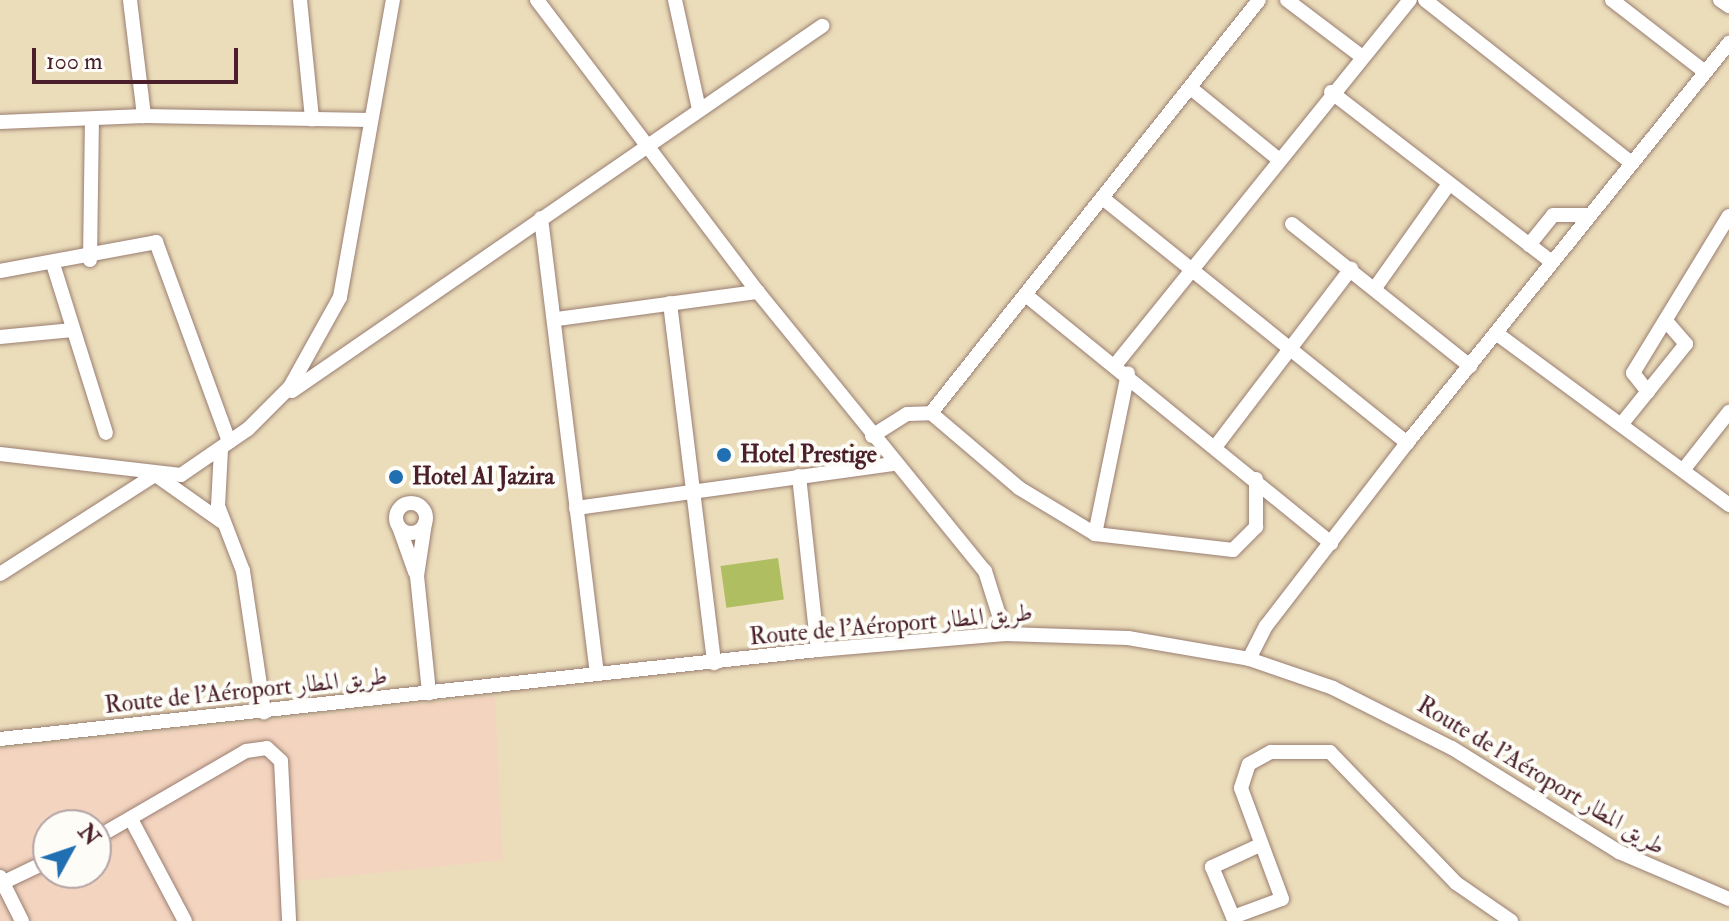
<!DOCTYPE html>
<meta charset="utf-8">
<style>
body{margin:0}
#map{position:relative;width:1729px;height:921px;overflow:hidden;background:#ebddba;font-family:"IM FELL Double Pica",Amiri,serif}
div>[style]{position:absolute}
.built>*{inset:0;background:#f3d4bf}
.green>*{inset:0;background:#afbe61;transform-origin:0 0}
.roads{filter:drop-shadow(0 0 2px #9a7e72) drop-shadow(0 0 2px #9a7e72)}
.minor>*{height:14px;margin:-7px;padding:0 7px;transform-origin:7px;border-radius:7px;background:#fff}
.minor>.ring{margin:-7px;padding:0;box-sizing:content-box;background:none;border:14px solid #fff;border-radius:50%}
.dots>*{width:22px;height:22px;translate:-50% -50%;box-sizing:border-box;border:4px solid #fdfcf7;border-radius:50%}
span{translate:-50% -50%;white-space:nowrap;text-align:center;line-height:1.15;-webkit-text-stroke:8px #fdfcf7;paint-order:stroke}
.poi-label{font-size:24px;color:#4a1f2b;font-weight:700}
.left{translate:0 -50%;text-align:left}
.street-label{font-size:24px;color:#4a1f2b}
.north{position:absolute;left:32px;top:809px;width:80px;height:80px;box-sizing:border-box;background:#fdfcf7;border:2px solid #b5a4a5;border-radius:50%;rotate:50deg;font-size:22px;font-weight:700;line-height:32px;text-align:center;color:#4a1f2b}
.north::after{content:'';display:block;margin:auto;width:28px;height:36px;background:#1f6fb2;clip-path:polygon(50% 0,100% 100%,50% 72%,0 100%)}
.scale{position:absolute;left:32px;top:48px;width:206px;height:36px;box-sizing:border-box;border:4px solid #4a1f2b;border-top:0;padding-left:10px;font-size:24px;line-height:28px;white-space:nowrap;color:#4a1f2b;-webkit-text-stroke:6px #fdfcf7;paint-order:stroke}
</style>
<div id="map">
<div class="built">
<i style="clip-path:polygon(evenodd,495px 696px,503px 860px,288px 882px,290px 921px,0 921px,0 749px,495px 696px,48px 825px,96px 825px,96px 873px,48px 873px,48px 825px)"></i>
</div>
<div class="green">
<i style="left:778px;top:558px;width:42px;height:58px;rotate:82deg"></i>
</div>
<div class="roads">
<div class="minor">
<i style="left:130px;top:0;width:117px;rotate:83.1deg"></i>
<i style="left:300px;top:0;width:120px;rotate:84.2deg"></i>
<i style="left:537px;top:0;width:366px;rotate:52.9deg"></i>
<i style="left:758px;top:292px;width:360px;rotate:50.9deg"></i>
<i style="left:985px;top:571px;width:66px;rotate:72.4deg"></i>
<i style="left:675px;top:0;width:112px;rotate:77.6deg"></i>
<i style="left:1287px;top:0;width:93px;rotate:37.1deg"></i>
<i style="left:1425px;top:0;width:261px;rotate:38.3deg"></i>
<i style="left:1612px;top:0;width:116px;rotate:37.7deg"></i>
<i style="left:1720px;top:0;width:11px;rotate:34deg"></i>
<i style="left:1192px;top:89px;width:109px;rotate:39.1deg"></i>
<i style="left:1331px;top:92px;width:279px;rotate:37.6deg"></i>
<i style="left:0;top:122px;width:144px;rotate:-2.4deg"></i>
<i style="left:144px;top:116px;width:227px;rotate:1deg"></i>
<i style="left:1105px;top:200px;width:388px;rotate:38.8deg"></i>
<i style="left:541px;top:218px;width:459px;rotate:83deg"></i>
<i style="left:1292px;top:224px;width:228px;rotate:38.6deg"></i>
<i style="left:1529px;top:245px;width:38px;rotate:-51deg"></i>
<i style="left:1553px;top:215px;width:36px"></i>
<i style="left:90px;top:260px;width:139px;rotate:-89.2deg"></i>
<i style="left:53px;top:264px;width:177px;rotate:72.6deg"></i>
<i style="left:0;top:271px;width:159px;rotate:-10.5deg"></i>
<i style="left:156px;top:242px;width:213px;rotate:69.9deg"></i>
<i style="left:1375px;top:288px;width:128px;rotate:-54.6deg"></i>
<i style="left:1027px;top:296px;width:392px;rotate:39.1deg"></i>
<i style="left:670px;top:303px;width:363px;rotate:83deg"></i>
<i style="left:557px;top:319px;width:203px;rotate:-7.7deg"></i>
<i style="left:1496px;top:333px;width:290px;rotate:36.4deg"></i>
<i style="left:0;top:337px;width:73px;rotate:-5.5deg"></i>
<i style="left:1116px;top:364px;width:468px;rotate:-51.1deg"></i>
<i style="left:292px;top:391px;width:644px;rotate:-34.55deg"></i>
<i style="left:1648px;top:392px;width:24px;rotate:-128deg"></i>
<i style="left:1633px;top:373px;width:184px;rotate:-58.6deg"></i>
<i style="left:931px;top:413px;width:116px;rotate:40.4deg"></i>
<i style="left:1019px;top:488px;width:89px;rotate:31.2deg"></i>
<i style="left:1095px;top:534px;width:139px;rotate:6.6deg"></i>
<i style="left:1233px;top:550px;width:33px;rotate:-45deg"></i>
<i style="left:1256px;top:527px;width:48px;rotate:-90deg"></i>
<i style="left:1624px;top:421px;width:99px;rotate:-51.2deg"></i>
<i style="left:1686px;top:344px;width:28px;rotate:-131deg"></i>
<i style="left:872px;top:436px;width:41px;rotate:-32.2deg"></i>
<i style="left:907px;top:414px;width:24px;rotate:-2deg"></i>
<i style="left:931px;top:413px;width:527px;rotate:-51.54deg"></i>
<i style="left:1216px;top:446px;width:223px;rotate:-52.7deg"></i>
<i style="left:221px;top:449px;width:57px;rotate:93deg"></i>
<i style="left:218px;top:506px;width:70px;rotate:69deg"></i>
<i style="left:243px;top:571px;width:143px;rotate:81.5deg"></i>
<i style="left:0;top:454px;width:182px;rotate:6.6deg"></i>
<i style="left:181px;top:475px;width:81px;rotate:-34.5deg"></i>
<i style="left:248px;top:429px;width:59px;rotate:-45deg"></i>
<i style="left:290px;top:387px;width:103px;rotate:-60.9deg"></i>
<i style="left:340px;top:297px;width:302px;rotate:-79.9deg"></i>
<i style="left:1684px;top:469px;width:73px;rotate:-51.7deg"></i>
<i style="left:799px;top:476px;width:175px;rotate:83.8deg"></i>
<i style="left:160px;top:478px;width:75px;rotate:35.2deg"></i>
<i class="ring" style="left:396px;top:503px;width:16px;height:16px"></i>
<i style="left:576px;top:508px;width:322px;rotate:-7.9deg"></i>
<i style="left:425px;top:523px;width:54px;rotate:98.6deg"></i>
<i style="left:417px;top:576px;width:118px;rotate:84.1deg"></i>
<i style="left:399px;top:527px;width:48px;rotate:70.4deg"></i>
<i style="left:1095px;top:534px;width:164px;rotate:-78.4deg"></i>
<i style="left:0;top:574px;width:182px;rotate:-32.6deg"></i>
<i style="left:1249px;top:659px;width:37px;rotate:-63deg"></i>
<i style="left:1266px;top:626px;width:231px;rotate:-52.4deg"></i>
<i style="left:1407px;top:443px;width:514px;rotate:-51.17deg"></i>
<i style="left:0;top:739px;width:823px;rotate:-6.21deg"></i>
<i style="left:818px;top:650px;width:188px;rotate:-4.9deg"></i>
<i style="left:1005px;top:634px;width:123px;rotate:1.9deg"></i>
<i style="left:1128px;top:638px;width:123px;rotate:9.8deg"></i>
<i style="left:1249px;top:659px;width:89px;rotate:19deg"></i>
<i style="left:1333px;top:688px;width:133px;rotate:26.8deg"></i>
<i style="left:1452px;top:748px;width:197px;rotate:31.9deg"></i>
<i style="left:1619px;top:852px;width:120px;rotate:23.1deg"></i>
<i style="left:132px;top:821px;width:113px;rotate:62.1deg"></i>
<i style="left:96px;top:838px;width:173px;rotate:-30.1deg"></i>
<i style="left:246px;top:751px;width:21px;rotate:-8deg"></i>
<i style="left:267px;top:748px;width:19px;rotate:43deg"></i>
<i style="left:281px;top:761px;width:160px;rotate:87.1deg"></i>
<i style="left:1260px;top:845px;width:53px;rotate:155.4deg"></i>
<i style="left:1212px;top:867px;width:54px;rotate:67.2deg"></i>
<i style="left:1233px;top:917px;width:52px;rotate:-20.2deg"></i>
<i style="left:1282px;top:899px;width:118px;rotate:-110.3deg"></i>
<i style="left:1241px;top:788px;width:25px;rotate:-72deg"></i>
<i style="left:1249px;top:764px;width:25px;rotate:-29deg"></i>
<i style="left:1271px;top:752px;width:59px"></i>
<i style="left:1330px;top:752px;width:182px;rotate:46.1deg"></i>
<i style="left:1456px;top:883px;width:67px;rotate:34.6deg"></i>
<i style="left:0;top:877px;width:49px;rotate:63.4deg"></i>
<i style="left:0;top:884px;width:53px;rotate:-25.6deg"></i>
</div>
</div>
<div class="dots">
<i style="left:724px;top:455px;background:#1f6fb2"></i>
<i style="left:396px;top:477px;background:#1f6fb2"></i>
</div>
<div class="poi-label">
<span class="left" style="left:740px;top:455px">Hotel Prestige</span>
<span class="left" style="left:412px;top:477px">Hotel Al Jazira</span>
</div>
<div class="street-label">
<span style="left:891px;top:625px;rotate:-5deg">Route de l'Aéroport طريق المطار</span>
<span style="left:246px;top:691px;rotate:-6deg">Route de l'Aéroport طريق المطار</span>
<span style="left:1541px;top:776px;rotate:31deg">Route de l'Aéroport طريق المطار</span>
</div>
<div class="north">N</div>
<div class="scale">100 m</div>
</div>
